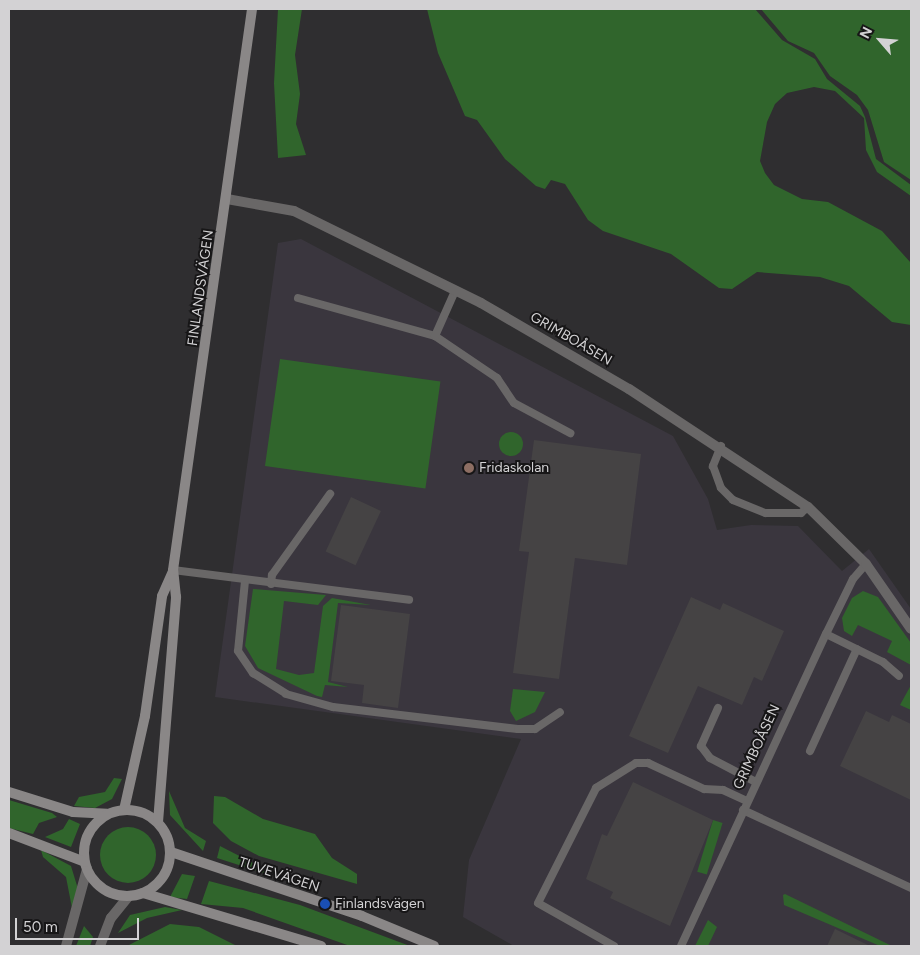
<!DOCTYPE html>
<meta charset="utf-8">
<style>
body{margin:0}
#map{position:relative;width:920px;height:955px;overflow:hidden;background:#2f2e30;font-family:Figtree,sans-serif}
div>[style]{position:absolute}
.built>*{inset:0;background:#3a363e}
.green>*{inset:0;background:#30652c;transform-origin:0 0}
.round{border-radius:50%}
.building>*{inset:0;background:#454344;transform-origin:0 0}
.lane>*{height:8px;margin:-4px;padding:0 4px;transform-origin:4px;border-radius:4px;background:#696767}
.street>*{height:10px;margin:-5px;padding:0 5px;transform-origin:5px;border-radius:5px;background:#696767}
.secondary>*{height:10px;margin:-5px;padding:0 5px;transform-origin:5px;border-radius:5px;background:#8a8787}
.secondary>.ring{margin:-5px;padding:0;box-sizing:content-box;background:none;border:10px solid #8a8787;border-radius:50%}
.dots>*{width:14px;height:14px;translate:-50% -50%;box-sizing:border-box;border:2px solid #171617;border-radius:50%}
span{translate:-50% -50%;white-space:nowrap;text-align:center;line-height:1.15;-webkit-text-stroke:4px #171617;paint-order:stroke}
.street-label{font-size:14px;color:#d3d2d4}
.poi-label{font-size:14px;color:#d3d2d4}
.left{translate:0 -50%;text-align:left}
.frame{position:absolute;inset:0;border:10px solid #d3d2d4;pointer-events:none}
.north{position:absolute;left:855px;top:15px;width:50px;height:50px;-webkit-text-stroke:4px #171617;paint-order:stroke;rotate:297deg;font-size:14px;font-weight:700;line-height:20px;text-align:center;color:#d3d2d4}
.north::after{content:'';display:block;margin:auto;width:18px;height:22px;background:#d3d2d4;clip-path:polygon(50% 0,100% 100%,50% 72%,0 100%)}
.scale{position:absolute;left:15px;top:918px;width:124px;height:22px;box-sizing:border-box;border:2px solid #d3d2d4;border-top:0;padding-left:6px;font-size:15px;line-height:18px;white-space:nowrap;color:#d3d2d4;-webkit-text-stroke:4px #171617;paint-order:stroke}
</style>
<div id="map">
<div class="built">
<i style="clip-path:polygon(301px 239px,673px 436px,708px 499px,717px 530px,751px 525px,798px 526px,842px 571px,869px 549px,911px 609px,911px 946px,514px 946px,463px 917px,469px 860px,521px 739px,215px 697px,278px 243px)"></i>
</div>
<div class="green">
<i style="clip-path:polygon(278px 9px,302px 9px,295px 55px,300px 94px,296px 124px,306px 155px,278px 158px,274px 83px)"></i>
<i style="clip-path:polygon(427px 9px,755px 9px,782px 40px,815px 59px,827px 79px,860px 106px,865px 117px,876px 159px,911px 185px,911px 196px,877px 172px,866px 150px,864px 118px,835px 91px,814px 87px,787px 93px,775px 104px,767px 122px,760px 161px,765px 173px,774px 185px,802px 199px,828px 202px,882px 231px,911px 263px,911px 325px,892px 322px,849px 286px,820px 277px,757px 272px,732px 289px,719px 288px,671px 254px,603px 231px,588px 220px,565px 184px,551px 180px,545px 189px,536px 186px,505px 159px,477px 120px,465px 116px,438px 53px)"></i>
<i style="clip-path:polygon(761px 9px,911px 9px,911px 180px,884px 162px,868px 110px,857px 95px,830px 76px,814px 53px,788px 41px)"></i>
<i style="left:280px;top:359px;width:162px;height:108px;rotate:8deg"></i>
<i class="round" style="left:499px;top:432px;width:24px;height:24px"></i>
<i style="clip-path:polygon(253px 589px,326px 595px,318px 605px,284px 601px,276px 669px,299px 675px,314px 673px,323px 606px,332px 598px,371px 605px,338px 603px,328px 682px,348px 687px,325px 685px,322px 697px,317px 696px,258px 668px,245px 646px)"></i>
<i style="clip-path:polygon(863px 591px,878px 597px,911px 643px,911px 665px,887px 652px,892px 641px,858px 625px,852px 636px,844px 631px,842px 618px,852px 598px)"></i>
<i style="clip-path:polygon(911px 685px,911px 710px,900px 705px)"></i>
<i style="clip-path:polygon(513px 689px,545px 692px,535px 712px,516px 721px,510px 711px)"></i>
<i style="clip-path:polygon(114px 778px,122px 779px,112px 799px,95px 808px,74px 806px,79px 797px,105px 792px)"></i>
<i style="clip-path:polygon(169px 791px,185px 828px,206px 841px,203px 851px,170px 815px)"></i>
<i style="clip-path:polygon(214px 796px,225px 797px,263px 819px,315px 834px,332px 858px,357px 874px,357px 884px,259px 856px,231px 841px,213px 823px)"></i>
<i style="clip-path:polygon(9px 800px,52px 813px,57px 817px,39px 823px,33px 834px,9px 828px)"></i>
<i style="clip-path:polygon(69px 819px,80px 824px,71px 847px,45px 837px,63px 829px)"></i>
<i style="left:713px;top:820px;width:10px;height:54px;rotate:17deg"></i>
<i class="round" style="left:100px;top:827px;width:56px;height:56px"></i>
<i style="clip-path:polygon(220px 846px,263px 868px,279px 873px,264px 873px,217px 858px)"></i>
<i style="clip-path:polygon(41px 850px,71px 866px,78px 889px,72px 908px,66px 877px,43px 857px)"></i>
<i style="clip-path:polygon(182px 874px,195px 876px,187px 899px,170px 897px)"></i>
<i style="clip-path:polygon(209px 881px,300px 905px,410px 946px,350px 946px,243px 908px,201px 904px)"></i>
<i style="clip-path:polygon(783px 895px,785px 894px,892px 946px,880px 946px,784px 905px)"></i>
<i style="clip-path:polygon(165px 907px,182px 910px,147px 918px,118px 933px,130px 915px)"></i>
<i style="clip-path:polygon(708px 920px,717px 927px,708px 946px,695px 946px)"></i>
<i style="clip-path:polygon(170px 924px,199px 927px,237px 946px,127px 946px)"></i>
<i style="clip-path:polygon(84px 926px,93px 937px,90px 946px,76px 946px)"></i>
</div>
<div class="building">
<i style="clip-path:polygon(534px 440px,641px 454px,627px 565px,575px 558px,559px 679px,513px 673px,529px 552px,519px 551px)"></i>
<i style="left:351px;top:497px;width:33px;height:60px;rotate:25deg"></i>
<i style="clip-path:polygon(691px 597px,720px 610px,723px 603px,784px 631px,762px 681px,754px 677px,742px 705px,698px 686px,668px 753px,629px 736px)"></i>
<i style="clip-path:polygon(341px 605px,410px 614px,398px 708px,362px 703px,364px 685px,331px 681px)"></i>
<i style="clip-path:polygon(866px 711px,889px 722px,892px 715px,911px 724px,911px 800px,840px 766px)"></i>
<i style="clip-path:polygon(633px 782px,713px 820px,670px 926px,610px 898px,613px 892px,586px 879px,602px 834px,607px 836px)"></i>
<i style="clip-path:polygon(835px 929px,870px 946px,827px 946px)"></i>
</div>
<div class="lane">
<i style="left:298px;top:298px;width:142px;rotate:15.5deg"></i>
<i style="left:435px;top:336px;width:75px;rotate:34.1deg"></i>
<i style="left:497px;top:378px;width:30px;rotate:56deg"></i>
<i style="left:514px;top:403px;width:64px;rotate:28.2deg"></i>
<i style="left:435px;top:336px;width:49px;rotate:-66deg"></i>
<i style="left:721px;top:446px;width:22px;rotate:112deg"></i>
<i style="left:713px;top:466px;width:23px;rotate:70deg"></i>
<i style="left:721px;top:488px;width:17px;rotate:45deg"></i>
<i style="left:733px;top:500px;width:35px;rotate:22deg"></i>
<i style="left:766px;top:513px;width:35px"></i>
<i style="left:801px;top:513px;width:9px;rotate:-41deg"></i>
<i style="left:173px;top:570px;width:238px;rotate:7.2deg"></i>
<i style="left:245px;top:581px;width:70px;rotate:95.7deg"></i>
<i style="left:238px;top:651px;width:27px;rotate:56deg"></i>
<i style="left:253px;top:673px;width:39px;rotate:32deg"></i>
<i style="left:286px;top:694px;width:49px;rotate:15.5deg"></i>
<i style="left:333px;top:707px;width:186px;rotate:6.8deg"></i>
<i style="left:518px;top:729px;width:17px"></i>
<i style="left:535px;top:729px;width:30px;rotate:-34deg"></i>
<i style="left:271px;top:584px;width:9px;rotate:-84deg"></i>
<i style="left:272px;top:575px;width:100px;rotate:-54.4deg"></i>
<i style="left:826px;top:634px;width:64px;rotate:26.2deg"></i>
<i style="left:883px;top:662px;width:21px;rotate:41deg"></i>
<i style="left:718px;top:708px;width:42px;rotate:114.1deg"></i>
<i style="left:701px;top:746px;width:15px;rotate:53deg"></i>
<i style="left:710px;top:758px;width:52px;rotate:27.6deg"></i>
<i style="left:810px;top:751px;width:112px;rotate:-65.3deg"></i>
<i style="left:743px;top:810px;width:185px;rotate:24.9deg"></i>
<i style="left:614px;top:946px;width:87px;rotate:-150.5deg"></i>
<i style="left:538px;top:903px;width:129px;rotate:-63.2deg"></i>
<i style="left:596px;top:788px;width:47px;rotate:-32deg"></i>
<i style="left:636px;top:763px;width:12px"></i>
<i style="left:648px;top:763px;width:62px;rotate:24.9deg"></i>
<i style="left:704px;top:789px;width:19px;rotate:3deg"></i>
<i style="left:723px;top:790px;width:26px;rotate:25deg"></i>
<i style="left:681px;top:946px;width:344px;rotate:-65.1deg"></i>
<i style="left:826px;top:634px;width:61px;rotate:-63.9deg"></i>
<i style="left:853px;top:579px;width:20px;rotate:-49deg"></i>
</div>
<div class="street">
<i style="left:227px;top:199px;width:68px;rotate:10.2deg"></i>
<i style="left:294px;top:211px;width:208px;rotate:26.2deg"></i>
<i style="left:481px;top:303px;width:171px;rotate:30.2deg"></i>
<i style="left:629px;top:389px;width:214px;rotate:33.4deg"></i>
<i style="left:808px;top:507px;width:81px;rotate:44.5deg"></i>
<i style="left:866px;top:564px;width:79px;rotate:55.3deg"></i>
<i style="left:66px;top:946px;width:80px;rotate:-74.7deg"></i>
<i style="left:100px;top:946px;width:30px;rotate:-69deg"></i>
<i style="left:111px;top:918px;width:28px;rotate:-51deg"></i>
</div>
<div class="secondary">
<i style="left:9px;top:792px;width:67px;rotate:17.4deg"></i>
<i style="left:73px;top:812px;width:34px;rotate:3deg"></i>
<i class="ring" style="left:84px;top:810px;width:76px;height:76px"></i>
<i style="left:124px;top:810px;width:96px;rotate:-77.4deg"></i>
<i style="left:145px;top:716px;width:121px;rotate:-81.9deg"></i>
<i style="left:162px;top:596px;width:27px;rotate:-66deg"></i>
<i style="left:158px;top:822px;width:226px;rotate:-85.4deg"></i>
<i style="left:176px;top:597px;width:27px;rotate:-96deg"></i>
<i style="left:173px;top:570px;width:567px;rotate:-81.98deg"></i>
<i style="left:9px;top:833px;width:81px;rotate:20.9deg"></i>
<i style="left:171px;top:852px;width:201px;rotate:18.5deg"></i>
<i style="left:362px;top:916px;width:78px;rotate:22.6deg"></i>
<i style="left:143px;top:893px;width:186px;rotate:16.6deg"></i>
</div>
<div class="dots">
<i style="left:469px;top:468px;background:#8d6e63"></i>
<i style="left:325px;top:904px;background:#1a4fb4"></i>
</div>
<div class="street-label">
<span style="left:201px;top:288px;rotate:-82deg">FINLANDSVÄGEN</span>
<span style="left:571px;top:339px;rotate:30deg">GRIMBOÅSEN</span>
<span style="left:757px;top:747px;rotate:-65deg">GRIMBOÅSEN</span>
<span style="left:279px;top:875px;rotate:18deg">TUVEVÄGEN</span>
</div>
<div class="poi-label">
<span class="left" style="left:479px;top:468px">Fridaskolan</span>
<span class="left" style="left:335px;top:904px">Finlandsvägen</span>
</div>
<div class="frame"></div>
<div class="north">N</div>
<div class="scale">50 m</div>
</div>
